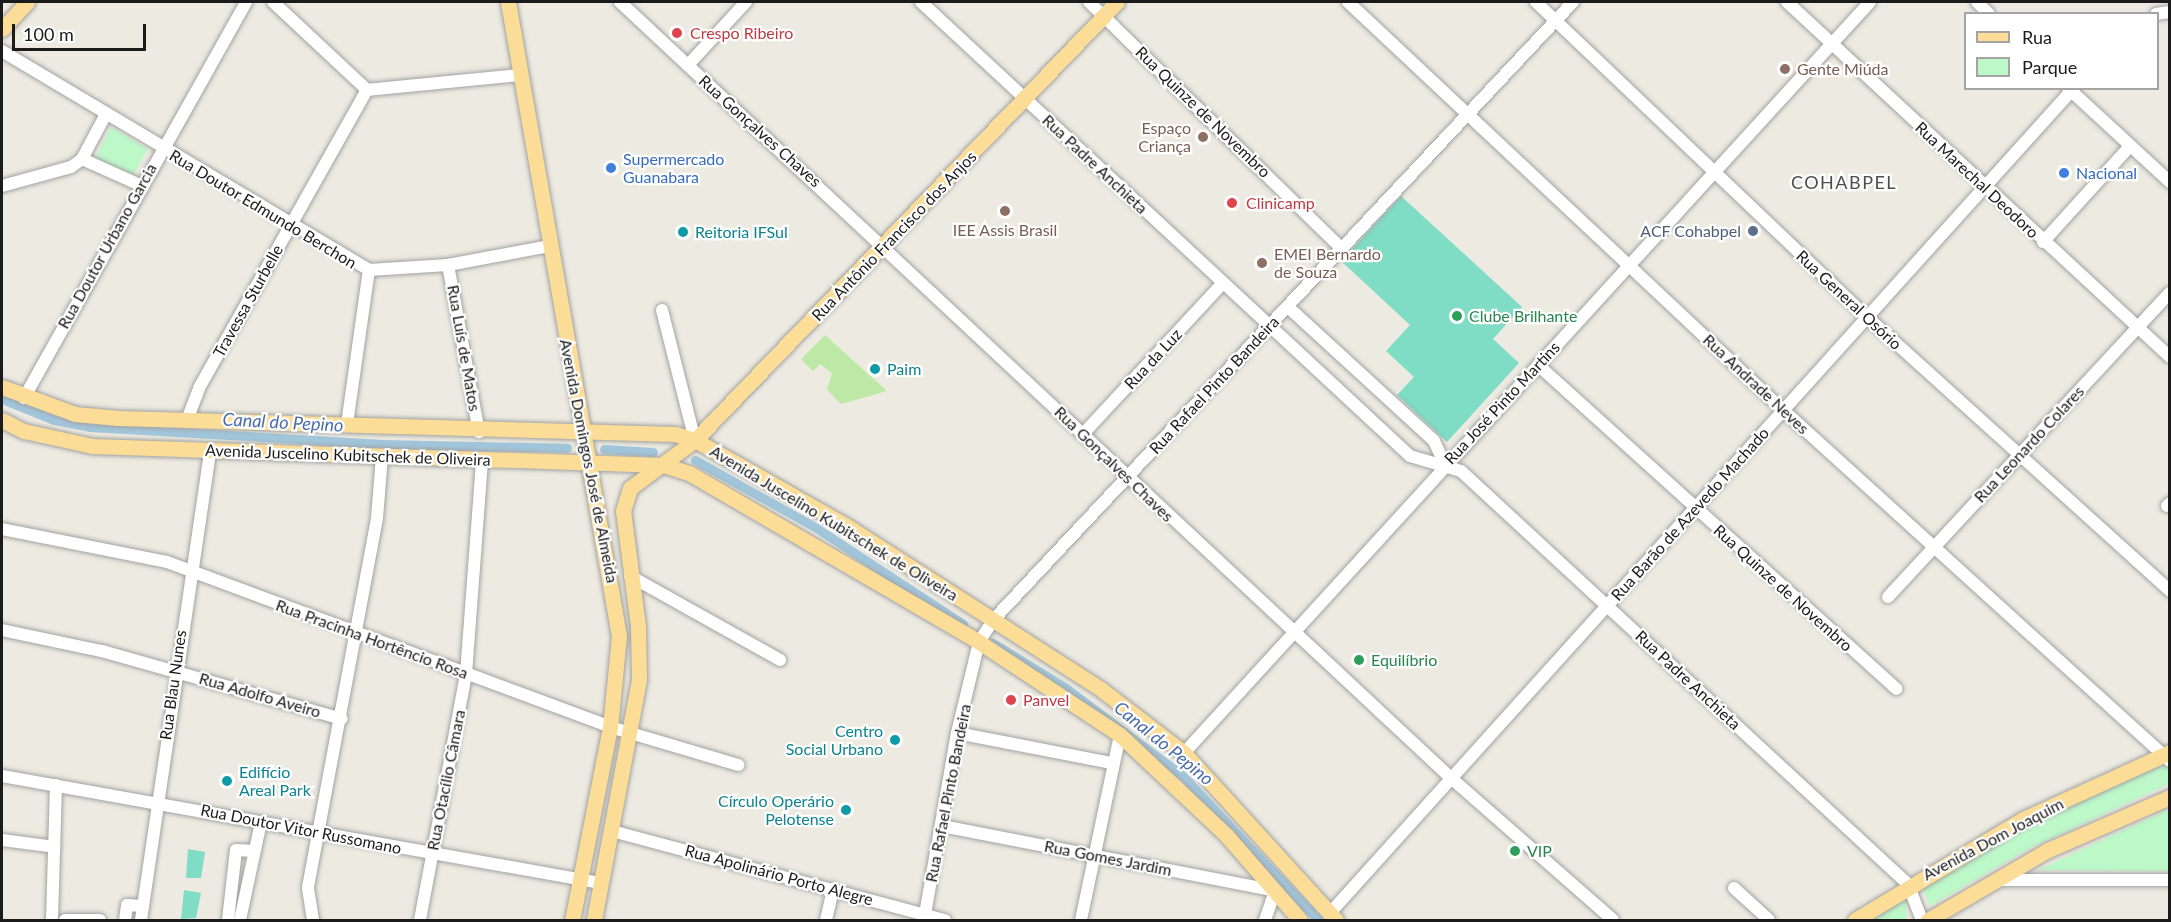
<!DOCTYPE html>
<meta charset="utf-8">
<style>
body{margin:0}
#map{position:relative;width:2171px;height:922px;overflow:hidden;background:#edebe1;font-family:Lato,sans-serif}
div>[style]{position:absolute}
.grass>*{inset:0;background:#bde8a6}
.park>*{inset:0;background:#bdf8c9}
.pitch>*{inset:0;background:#7fdcc5}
.canal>*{height:9px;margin:-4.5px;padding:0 4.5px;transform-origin:4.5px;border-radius:4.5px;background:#a1c6db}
.roads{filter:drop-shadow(0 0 2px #a2a2a2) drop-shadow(0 0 2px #a2a2a2)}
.minor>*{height:12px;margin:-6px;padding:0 6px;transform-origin:6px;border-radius:6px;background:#fff}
.major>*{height:15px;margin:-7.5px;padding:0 7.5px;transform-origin:7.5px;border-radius:7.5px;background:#fbdd98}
.dots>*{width:16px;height:16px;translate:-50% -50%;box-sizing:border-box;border:3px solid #fff;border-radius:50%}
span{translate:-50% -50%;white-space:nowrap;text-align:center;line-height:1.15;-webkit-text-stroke:4.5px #fff;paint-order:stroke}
.health-label{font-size:16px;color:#be3a42}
.left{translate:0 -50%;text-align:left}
.education-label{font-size:16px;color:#785e54}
.right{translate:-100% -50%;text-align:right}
.street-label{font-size:16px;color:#1b1b1b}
.shop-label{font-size:16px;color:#366cbe}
.service-label{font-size:16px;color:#4e5e75}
.culture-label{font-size:16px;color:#0d838f}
.leisure-label{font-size:16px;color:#27864d}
.neighbourhood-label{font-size:18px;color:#4e4e4e;letter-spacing:1.5px}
.water-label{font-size:18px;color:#4a6ca9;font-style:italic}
.frame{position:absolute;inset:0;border:3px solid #1b1b1b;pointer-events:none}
.legend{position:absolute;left:1964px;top:12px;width:195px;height:78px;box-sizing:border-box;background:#fff;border:2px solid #a4a4a4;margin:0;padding:8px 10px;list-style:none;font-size:18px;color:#1b1b1b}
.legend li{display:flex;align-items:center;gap:12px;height:30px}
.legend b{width:30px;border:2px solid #a4a4a4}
.scale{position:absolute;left:12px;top:24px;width:134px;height:27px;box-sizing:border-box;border:3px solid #1b1b1b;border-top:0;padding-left:8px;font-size:18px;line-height:21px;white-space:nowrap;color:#1b1b1b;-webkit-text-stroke:4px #fff;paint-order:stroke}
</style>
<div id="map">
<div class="grass">
<i style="clip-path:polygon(825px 335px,887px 391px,841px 404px,827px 390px,832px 373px,820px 364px,813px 371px,801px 359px)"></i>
</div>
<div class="park">
<i style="clip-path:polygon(111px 127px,148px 149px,133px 175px,95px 159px)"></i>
<i style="clip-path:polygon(2162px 762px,2169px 770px,2169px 784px,2030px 848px,1930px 906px,1920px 883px,2027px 822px)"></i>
<i style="clip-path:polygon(2169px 809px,2169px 871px,2038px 870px)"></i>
<i style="clip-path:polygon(1905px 893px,1907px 920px,1865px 920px)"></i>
</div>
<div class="pitch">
<i style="clip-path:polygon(1401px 196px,1522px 307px,1493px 339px,1519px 363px,1447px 442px,1397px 395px,1414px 377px,1386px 351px,1410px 325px,1341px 261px)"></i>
<i style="clip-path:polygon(188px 849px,205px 852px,201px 878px,186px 878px)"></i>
<i style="clip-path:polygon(184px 890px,201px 893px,196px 918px,181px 919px)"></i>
</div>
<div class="canal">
<i style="left:2px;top:399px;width:56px;rotate:22deg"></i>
<i style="left:54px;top:420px;width:36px;rotate:11deg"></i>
<i style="left:89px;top:427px;width:294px;rotate:3.3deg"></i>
<i style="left:383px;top:444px;width:184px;rotate:1.2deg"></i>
<i style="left:604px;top:449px;width:49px;rotate:3.5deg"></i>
<i style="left:695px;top:460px;width:137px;rotate:29.2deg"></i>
<i style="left:815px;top:527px;width:177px;rotate:33.2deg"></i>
<i style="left:993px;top:643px;width:86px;rotate:31.7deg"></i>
<i style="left:1066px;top:688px;width:146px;rotate:36.9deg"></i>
<i style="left:1183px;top:776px;width:197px;rotate:46.8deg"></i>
</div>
<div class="roads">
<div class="minor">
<i style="left:273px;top:2px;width:129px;rotate:43.1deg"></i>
<i style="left:367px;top:90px;width:155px;rotate:-5.6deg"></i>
<i style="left:620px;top:2px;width:1137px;rotate:43.04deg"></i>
<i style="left:1451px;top:778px;width:215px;rotate:41.2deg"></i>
<i style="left:921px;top:2px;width:667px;rotate:42.87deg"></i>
<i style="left:1410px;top:456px;width:53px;rotate:16.4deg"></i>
<i style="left:1461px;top:471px;width:609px;rotate:42.74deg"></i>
<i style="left:1908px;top:884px;width:39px;rotate:69deg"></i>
<i style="left:1089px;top:2px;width:354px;rotate:44.3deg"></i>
<i style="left:1348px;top:2px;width:596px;rotate:43.17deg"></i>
<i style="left:1783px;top:410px;width:522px;rotate:42.21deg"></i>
<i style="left:1536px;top:2px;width:457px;rotate:43.6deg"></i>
<i style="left:1867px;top:317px;width:409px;rotate:42.1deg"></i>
<i style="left:1787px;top:2px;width:522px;rotate:42.83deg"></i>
<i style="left:1977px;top:2px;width:17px;rotate:45deg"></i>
<i style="left:2156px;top:14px;width:14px;rotate:-8deg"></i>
<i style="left:2px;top:51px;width:427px;rotate:30.8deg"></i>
<i style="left:369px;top:270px;width:79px;rotate:-3.6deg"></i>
<i style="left:448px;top:265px;width:104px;rotate:-10.6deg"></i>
<i style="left:688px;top:65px;width:86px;rotate:-47.4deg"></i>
<i style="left:2068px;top:88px;width:139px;rotate:42.7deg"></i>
<i style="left:82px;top:159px;width:64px;rotate:24.1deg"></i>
<i style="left:2px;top:186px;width:72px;rotate:-15.4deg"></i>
<i style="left:71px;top:167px;width:14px;rotate:-36deg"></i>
<i style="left:82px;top:159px;width:51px;rotate:-61.9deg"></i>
<i style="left:2043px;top:242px;width:130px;rotate:-47.8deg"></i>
<i style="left:448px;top:265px;width:170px;rotate:79.5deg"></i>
<i style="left:1288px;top:307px;width:198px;rotate:42.5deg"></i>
<i style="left:1434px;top:441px;width:26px;rotate:65deg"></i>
<i style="left:662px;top:310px;width:134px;rotate:75.8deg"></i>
<i style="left:1538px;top:365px;width:483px;rotate:42.1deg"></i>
<i style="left:24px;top:398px;width:454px;rotate:-60.7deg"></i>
<i style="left:187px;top:420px;width:34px;rotate:-69deg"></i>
<i style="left:199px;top:388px;width:342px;rotate:-60.6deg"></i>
<i style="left:347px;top:424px;width:156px;rotate:-81.9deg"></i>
<i style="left:1083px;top:434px;width:205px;rotate:-47.2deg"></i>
<i style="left:2167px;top:506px;width:4px;rotate:-45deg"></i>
<i style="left:2px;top:529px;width:168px;rotate:11.3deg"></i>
<i style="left:167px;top:562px;width:473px;rotate:20.4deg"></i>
<i style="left:610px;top:727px;width:134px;rotate:16.5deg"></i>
<i style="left:630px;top:576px;width:172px;rotate:29.2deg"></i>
<i style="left:1888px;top:597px;width:415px;rotate:-47.2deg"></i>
<i style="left:2px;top:630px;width:102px;rotate:11.9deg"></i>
<i style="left:102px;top:651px;width:249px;rotate:15.8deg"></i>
<i style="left:957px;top:733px;width:158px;rotate:11deg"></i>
<i style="left:1184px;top:753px;width:1017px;rotate:-47.59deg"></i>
<i style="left:2px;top:776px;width:607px;rotate:10.14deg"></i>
<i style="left:942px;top:826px;width:339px;rotate:11deg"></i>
<i style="left:1275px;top:891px;width:31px;rotate:109deg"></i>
<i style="left:612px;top:831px;width:345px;rotate:15deg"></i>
<i style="left:2px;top:840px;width:53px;rotate:7.5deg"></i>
<i style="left:1997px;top:880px;width:173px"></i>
<i style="left:1734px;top:888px;width:47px;rotate:42.4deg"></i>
<i style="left:1330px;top:913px;width:1111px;rotate:-47.96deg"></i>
<i style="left:52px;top:920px;width:135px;rotate:-88.3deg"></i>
<i style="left:65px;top:920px;width:35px"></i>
<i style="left:125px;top:920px;width:15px;rotate:-82deg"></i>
<i style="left:127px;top:905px;width:15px;rotate:4deg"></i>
<i style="left:141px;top:920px;width:475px;rotate:-81.6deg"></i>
<i style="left:228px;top:920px;width:70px;rotate:-83.5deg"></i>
<i style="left:236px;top:850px;width:18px;rotate:3deg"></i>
<i style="left:240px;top:920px;width:100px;rotate:-77.9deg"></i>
<i style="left:313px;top:920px;width:33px;rotate:-99deg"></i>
<i style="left:308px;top:887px;width:375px;rotate:-79.4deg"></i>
<i style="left:377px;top:518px;width:62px;rotate:-85.4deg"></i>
<i style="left:420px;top:920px;width:250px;rotate:-79.4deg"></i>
<i style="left:466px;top:674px;width:214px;rotate:-85.7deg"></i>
<i style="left:826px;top:920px;width:32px;rotate:-77deg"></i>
<i style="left:924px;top:920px;width:190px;rotate:-80deg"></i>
<i style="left:957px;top:733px;width:94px;rotate:-76.4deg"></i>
<i style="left:979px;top:642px;width:27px;rotate:-57deg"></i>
<i style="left:994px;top:619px;width:846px;rotate:-46.82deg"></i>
<i style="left:1081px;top:920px;width:189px;rotate:-78.1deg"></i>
</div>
<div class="major">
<i style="left:508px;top:2px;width:644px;rotate:80.07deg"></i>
<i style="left:619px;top:636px;width:91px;rotate:95.6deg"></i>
<i style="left:610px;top:727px;width:197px;rotate:101.1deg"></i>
<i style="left:2px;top:29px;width:37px;rotate:-47deg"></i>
<i style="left:2px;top:387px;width:78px;rotate:20.3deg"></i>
<i style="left:75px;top:414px;width:43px;rotate:5.3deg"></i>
<i style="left:118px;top:418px;width:557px;rotate:1.65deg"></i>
<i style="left:675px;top:434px;width:21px;rotate:17deg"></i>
<i style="left:695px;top:440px;width:175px;rotate:29.5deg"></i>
<i style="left:847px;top:526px;width:303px;rotate:32.7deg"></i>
<i style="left:1102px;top:690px;width:103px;rotate:37.5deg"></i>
<i style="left:1184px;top:753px;width:226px;rotate:47.7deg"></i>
<i style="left:2px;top:420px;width:25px;rotate:27deg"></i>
<i style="left:24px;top:431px;width:70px;rotate:12.4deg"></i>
<i style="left:92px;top:446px;width:572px;rotate:1.9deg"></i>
<i style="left:664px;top:465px;width:26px;rotate:18deg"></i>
<i style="left:689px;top:473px;width:336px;rotate:30.2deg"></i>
<i style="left:979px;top:642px;width:169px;rotate:33.4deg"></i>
<i style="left:1120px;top:735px;width:147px;rotate:43.3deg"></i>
<i style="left:1227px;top:836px;width:111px;rotate:49deg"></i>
<i style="left:594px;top:920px;width:245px;rotate:-79.4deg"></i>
<i style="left:639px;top:679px;width:53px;rotate:-91.1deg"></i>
<i style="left:638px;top:626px;width:116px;rotate:-97.4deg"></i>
<i style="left:623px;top:511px;width:24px;rotate:-73deg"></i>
<i style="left:630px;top:488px;width:81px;rotate:-36.4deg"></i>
<i style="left:695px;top:440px;width:608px;rotate:-46.07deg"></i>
<i style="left:1855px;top:920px;width:196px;rotate:-31deg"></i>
<i style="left:2023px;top:819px;width:162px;rotate:-24.5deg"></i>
<i style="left:1928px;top:920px;width:139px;rotate:-30.3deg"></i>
<i style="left:2048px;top:850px;width:133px;rotate:-23.5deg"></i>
</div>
</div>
<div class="dots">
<i style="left:677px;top:33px;background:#e0444e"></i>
<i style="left:1785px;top:69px;background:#8d6e63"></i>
<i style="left:1203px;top:137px;background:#8d6e63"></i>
<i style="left:611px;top:168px;background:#3f7fe0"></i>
<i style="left:2064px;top:173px;background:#3f7fe0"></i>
<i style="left:1232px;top:203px;background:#e0444e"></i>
<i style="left:1005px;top:211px;background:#8d6e63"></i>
<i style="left:1753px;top:231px;background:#5c6f8a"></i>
<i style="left:683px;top:232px;background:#0f9aa8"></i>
<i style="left:1262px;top:263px;background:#8d6e63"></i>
<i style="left:1457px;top:316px;background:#2e9e5b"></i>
<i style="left:875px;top:369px;background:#0f9aa8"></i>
<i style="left:1359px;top:660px;background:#2e9e5b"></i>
<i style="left:1011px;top:700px;background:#e0444e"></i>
<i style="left:895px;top:740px;background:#0f9aa8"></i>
<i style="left:227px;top:781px;background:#0f9aa8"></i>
<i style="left:846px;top:810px;background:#0f9aa8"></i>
<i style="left:1515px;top:851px;background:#2e9e5b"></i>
</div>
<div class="health-label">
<span class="left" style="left:690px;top:33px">Crespo Ribeiro</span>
<span class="left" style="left:1246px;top:203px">Clinicamp</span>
<span class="left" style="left:1023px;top:700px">Panvel</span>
</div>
<div class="education-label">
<span class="left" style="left:1797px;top:69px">Gente Miúda</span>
<span class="right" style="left:1191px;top:137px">Espaço<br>Criança</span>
<span style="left:1005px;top:230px">IEE Assis Brasil</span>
<span class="left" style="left:1274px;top:263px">EMEI Bernardo<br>de Souza</span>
</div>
<div class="street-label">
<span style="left:1203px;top:112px;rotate:44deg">Rua Quinze de Novembro</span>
<span style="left:760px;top:131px;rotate:42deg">Rua Gonçalves Chaves</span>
<span style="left:1095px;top:164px;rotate:43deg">Rua Padre Anchieta</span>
<span style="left:1977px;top:180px;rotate:43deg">Rua Marechal Deodoro</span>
<span style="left:263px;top:209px;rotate:31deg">Rua Doutor Edmundo Berchon</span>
<span style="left:894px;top:236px;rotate:-46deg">Rua Antônio Francisco dos Anjos</span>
<span style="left:107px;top:246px;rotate:-61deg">Rua Doutor Urbano Garcia</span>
<span style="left:1849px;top:300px;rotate:43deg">Rua General Osório</span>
<span style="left:248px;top:301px;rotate:-61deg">Travessa Sturbelle</span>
<span style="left:464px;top:348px;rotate:80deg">Rua Luís de Matos</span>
<span style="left:1153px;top:359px;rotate:-47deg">Rua da Luz</span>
<span style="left:1756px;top:384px;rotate:43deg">Rua Andrade Neves</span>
<span style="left:1214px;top:385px;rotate:-47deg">Rua Rafael Pinto Bandeira</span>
<span style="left:1502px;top:403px;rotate:-47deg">Rua José Pinto Martins</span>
<span style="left:2029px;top:444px;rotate:-47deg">Rua Leonardo Colares</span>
<span style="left:348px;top:455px;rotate:2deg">Avenida Juscelino Kubitschek de Oliveira</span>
<span style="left:589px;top:461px;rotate:79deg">Avenida Domingos José de Almeida</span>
<span style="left:1114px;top:464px;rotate:44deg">Rua Gonçalves Chaves</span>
<span style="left:1690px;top:514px;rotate:-48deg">Rua Barão de Azevedo Machado</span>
<span style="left:834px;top:523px;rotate:31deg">Avenida Juscelino Kubitschek de Oliveira</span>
<span style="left:1783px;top:588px;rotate:42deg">Rua Quinze de Novembro</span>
<span style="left:372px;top:639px;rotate:20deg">Rua Pracinha Hortêncio Rosa</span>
<span style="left:1688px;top:680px;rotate:43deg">Rua Padre Anchieta</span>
<span style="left:173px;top:685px;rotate:-82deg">Rua Blau Nunes</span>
<span style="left:260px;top:695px;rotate:16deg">Rua Adolfo Aveiro</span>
<span style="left:446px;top:780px;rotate:-79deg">Rua Otacílio Câmara</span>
<span style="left:948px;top:793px;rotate:-79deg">Rua Rafael Pinto Bandeira</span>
<span style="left:301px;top:829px;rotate:11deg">Rua Doutor Vitor Russomano</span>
<span style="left:1993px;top:839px;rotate:-28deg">Avenida Dom Joaquim</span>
<span style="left:1108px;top:858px;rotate:11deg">Rua Gomes Jardim</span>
<span style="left:779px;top:875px;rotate:15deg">Rua Apolinário Porto Alegre</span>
</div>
<div class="shop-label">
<span class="left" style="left:623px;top:168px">Supermercado<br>Guanabara</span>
<span class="left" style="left:2076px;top:173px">Nacional</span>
</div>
<div class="service-label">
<span class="right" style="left:1741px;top:231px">ACF Cohabpel</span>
</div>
<div class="culture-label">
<span class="left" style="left:695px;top:232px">Reitoria IFSul</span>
<span class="left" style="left:887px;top:369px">Paim</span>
<span class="right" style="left:883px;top:740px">Centro<br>Social Urbano</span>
<span class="left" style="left:239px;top:781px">Edifício<br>Areal Park</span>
<span class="right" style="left:834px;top:810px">Círculo Operário<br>Pelotense</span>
</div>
<div class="leisure-label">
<span class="left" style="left:1469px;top:316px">Clube Brilhante</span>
<span class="left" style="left:1371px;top:660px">Equilíbrio</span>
<span class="left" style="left:1527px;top:851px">VIP</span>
</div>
<div class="neighbourhood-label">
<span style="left:1844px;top:182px">COHABPEL</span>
</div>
<div class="water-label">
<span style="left:283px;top:422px;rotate:3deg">Canal do Pepino</span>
<span style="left:1164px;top:743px;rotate:39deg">Canal do Pepino</span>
</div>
<div class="frame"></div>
<ul class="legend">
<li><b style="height:8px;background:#fbdd98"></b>Rua</li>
<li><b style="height:16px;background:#bdf8c9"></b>Parque</li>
</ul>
<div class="scale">100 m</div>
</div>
